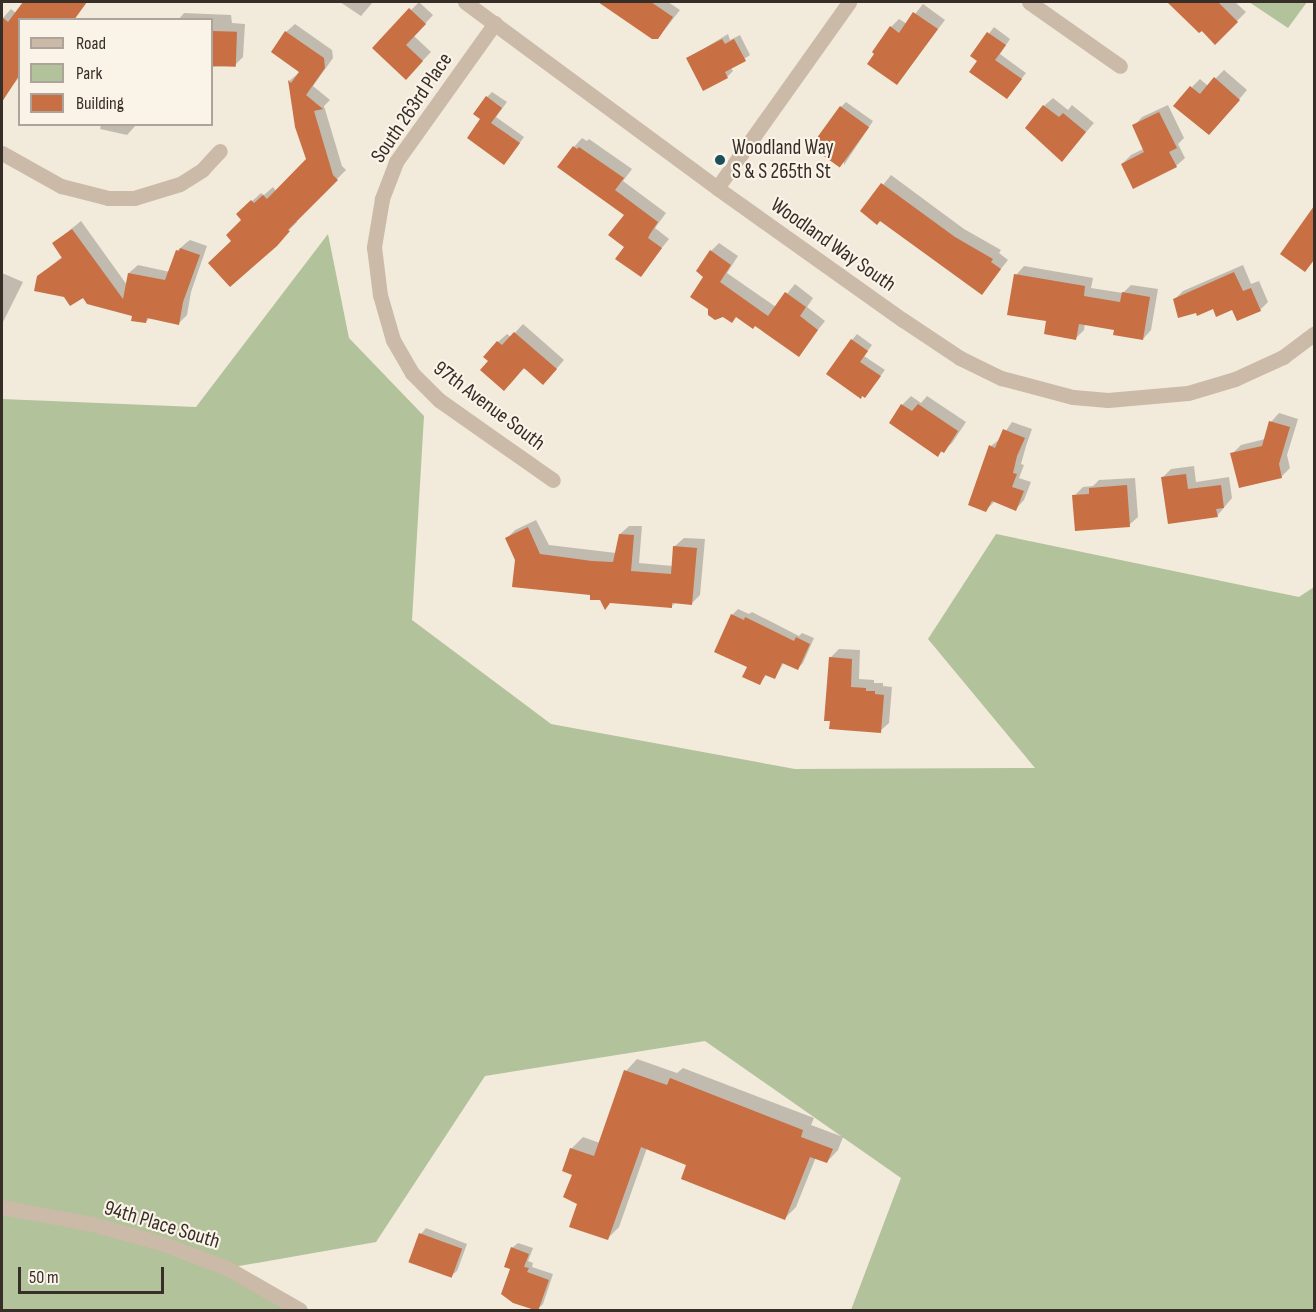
<!DOCTYPE html>
<style>
body{margin:0}
#map{position:relative;width:1316px;height:1312px;overflow:hidden;background:#f2eadb;font-family:"Sofia Sans Condensed",sans-serif}
div>[style]{position:absolute}
.green>*{inset:0;background:#b2c29b}
.shadow>*{inset:0;background:#0003}
.building>*{inset:0;background:#c86f44;transform-origin:0 0}
.minor>*{height:15px;margin:-7.5px;padding:0 7.5px;transform-origin:7.5px;border-radius:7.5px;background:#cbbaa7}
.dots>*{width:16px;height:16px;translate:-50% -50%;box-sizing:border-box;border:3px solid #faf3e8;border-radius:50%}
span{translate:-50% -50%;white-space:nowrap;text-align:center;line-height:1.15;-webkit-text-stroke:4.5px #faf3e8;paint-order:stroke}
.street-label{font-size:21px;color:#372e28}
.poi-label{font-size:21px;color:#372e28}
.left{translate:0 -50%;text-align:left}
.frame{position:absolute;inset:0;border:3px solid #372e28;pointer-events:none}
.legend{position:absolute;left:18px;top:18px;width:195px;height:108px;box-sizing:border-box;background:#faf3e8;border:2px solid #aca49b;margin:0;padding:8px 10px;list-style:none;font-size:18px;color:#372e28}
.legend li{display:flex;align-items:center;gap:12px;height:30px}
.legend b{width:30px;border:2px solid #aca49b}
.scale{position:absolute;left:18px;top:1267px;width:146px;height:27px;box-sizing:border-box;border:3px solid #372e28;border-top:0;padding-left:8px;font-size:18px;line-height:21px;white-space:nowrap;color:#372e28;-webkit-text-stroke:4px #faf3e8;paint-order:stroke}
</style>
<div id="map">
<div class="green">
<i style="clip-path:polygon(1249px 2px,1307px 2px,1288px 28px)"></i>
<i style="clip-path:polygon(328px 234px,349px 338px,424px 416px,412px 620px,551px 724px,795px 769px,1035px 768px,928px 639px,996px 534px,1299px 597px,1314px 587px,1314px 1310px,851px 1310px,901px 1178px,705px 1041px,485px 1076px,376px 1242px,228px 1268px,300px 1310px,2px 1310px,2px 399px,196px 407px)"></i>
</div>
<div class="shadow">
<i style="clip-path:polygon(24px 2px,84px 2px,81px 6px,20px 20px,20px 76px,2px 100px,2px 19px,11px 9px,16px 13px)"></i>
<i style="clip-path:polygon(340px 2px,373px 2px,361px 16px)"></i>
<i style="clip-path:polygon(419px 2px,433px 15px,414px 36px,431px 52px,406px 78px,374px 48px)"></i>
<i style="clip-path:polygon(609px 2px,668px 2px,680px 10px,658px 38px)"></i>
<i style="clip-path:polygon(1180px 2px,1235px 2px,1246px 12px,1215px 43px,1175px 7px)"></i>
<i style="clip-path:polygon(923px 4px,945px 20px,897px 83px,891px 27px,899px 19px,907px 24px)"></i>
<i style="clip-path:polygon(184px 13px,231px 15px,232px 23px,245px 24px,243px 57px,235px 65px,212px 67px,212px 20px,178px 20px)"></i>
<i style="clip-path:polygon(295px 24px,332px 50px,333px 58px,313px 86px,330px 100px,324px 106px,342px 166px,346px 170px,296px 220px,297px 222px,289px 230px,233px 241px,243px 220px,238px 214px,261px 193px,264px 195px,273px 187px,276px 191px,308px 159px,297px 126px,289px 81px,301px 71px,286px 32px)"></i>
<i style="clip-path:polygon(994px 27px,1010px 39px,1000px 54px,1026px 73px,1007px 97px,979px 61px,972px 56px)"></i>
<i style="clip-path:polygon(728px 34px,730px 40px,740px 35px,750px 55px,731px 68px,733px 71px,727px 77px,688px 58px)"></i>
<i style="clip-path:polygon(1224px 70px,1247px 90px,1218px 124px,1192px 87px,1200px 79px,1208px 86px)"></i>
<i style="clip-path:polygon(492px 92px,507px 102px,496px 117px,524px 137px,509px 158px,482px 119px,487px 97px)"></i>
<i style="clip-path:polygon(1053px 98px,1068px 110px,1072px 105px,1094px 123px,1062px 160px,1044px 106px)"></i>
<i style="clip-path:polygon(846px 102px,873px 121px,844px 165px,841px 107px)"></i>
<i style="clip-path:polygon(1168px 105px,1184px 138px,1178px 144px,1185px 158px,1176px 166px,1122px 164px,1131px 155px,1145px 148px,1134px 126px,1142px 117px)"></i>
<i style="clip-path:polygon(101px 124px,137px 124px,127px 135px,100px 129px)"></i>
<i style="clip-path:polygon(582px 138px,587px 141px,589px 139px,632px 169px,623px 181px,666px 213px,655px 228px,669px 239px,640px 275px,626px 246px,626px 214px,574px 147px)"></i>
<i style="clip-path:polygon(891px 175px,964px 229px,1001px 250px,999px 253px,1008px 260px,982px 293px,880px 220px,862px 211px)"></i>
<i style="clip-path:polygon(1314px 211px,1314px 259px,1305px 270px,1309px 216px)"></i>
<i style="clip-path:polygon(81px 221px,127px 285px,129px 273px,138px 265px,170px 272px,177px 251px,186px 243px,190px 240px,207px 246px,191px 292px,187px 315px,179px 323px,150px 317px,146px 322px,134px 315px,83px 296px,65px 295px,38px 277px,63px 256px,54px 243px)"></i>
<i style="clip-path:polygon(719px 243px,738px 256px,727px 273px,776px 307px,795px 284px,813px 298px,807px 307px,825px 321px,798px 355px,705px 276px,711px 251px)"></i>
<i style="clip-path:polygon(1243px 265px,1251px 284px,1259px 281px,1268px 302px,1260px 310px,1214px 307px,1175px 299px,1183px 291px)"></i>
<i style="clip-path:polygon(1024px 266px,1093px 278px,1091px 288px,1123px 293px,1131px 285px,1158px 289px,1151px 330px,1143px 339px,1116px 329px,1085px 323px,1084px 330px,1076px 338px,1048px 320px,1016px 275px)"></i>
<i style="clip-path:polygon(2px 273px,23px 282px,2px 324px)"></i>
<i style="clip-path:polygon(523px 324px,564px 360px,551px 375px,490px 361px,498px 342px,507px 334px,511px 337px)"></i>
<i style="clip-path:polygon(857px 334px,872px 345px,864px 356px,885px 370px,865px 396px,852px 340px)"></i>
<i style="clip-path:polygon(911px 396px,921px 403px,927px 396px,966px 422px,952px 443px,938px 455px,902px 405px)"></i>
<i style="clip-path:polygon(1279px 413px,1298px 419px,1287px 455px,1290px 468px,1281px 477px,1232px 454px,1241px 445px,1265px 439px,1271px 422px)"></i>
<i style="clip-path:polygon(1012px 422px,1032px 429px,1026px 446px,1021px 464px,1024px 465px,1019px 478px,1031px 482px,1024px 500px,1016px 509px,995px 501px,985px 511px,991px 446px,1001px 438px)"></i>
<i style="clip-path:polygon(1194px 466px,1196px 482px,1229px 477px,1232px 498px,1217px 516px,1162px 478px,1171px 469px)"></i>
<i style="clip-path:polygon(1135px 478px,1138px 517px,1129px 525px,1074px 496px,1083px 487px,1093px 486px,1099px 480px)"></i>
<i style="clip-path:polygon(536px 520px,549px 545px,616px 553px,620px 534px,629px 526px,642px 526px,639px 563px,673px 566px,675px 546px,684px 538px,705px 539px,700px 595px,692px 603px,676px 602px,671px 607px,601px 599px,516px 560px,506px 539px,515px 530px)"></i>
<i style="clip-path:polygon(738px 609px,749px 614px,752px 612px,799px 636px,802px 633px,814px 638px,803px 663px,798px 668px,784px 662px,775px 678px,767px 674px,760px 683px,749px 666px,732px 615px)"></i>
<i style="clip-path:polygon(839px 649px,860px 650px,859px 679px,874px 680px,874px 683px,883px 683px,883px 686px,892px 687px,889px 723px,880px 731px,831px 720px,830px 658px)"></i>
<i style="clip-path:polygon(637px 1059px,677px 1073px,683px 1068px,814px 1118px,811px 1125px,843px 1137px,838px 1150px,827px 1162px,816px 1157px,796px 1207px,785px 1218px,688px 1164px,647px 1148px,619px 1227px,607px 1239px,579px 1203px,571px 1149px,583px 1137px,600px 1143px,626px 1071px)"></i>
<i style="clip-path:polygon(426px 1228px,467px 1244px,457px 1271px,451px 1276px,421px 1234px)"></i>
<i style="clip-path:polygon(518px 1243px,533px 1248px,528px 1261px,533px 1263px,532px 1267px,553px 1274px,543px 1304px,537px 1310px,512px 1268px,512px 1248px)"></i>
</div>
<div class="building">
<i style="clip-path:polygon(23px 2px,87px 2px,74px 20px,20px 20px,20px 74px,2px 102px,2px 17px,8px 22px)"></i>
<i style="clip-path:polygon(598px 2px,651px 2px,673px 17px,658px 39px,652px 39px)"></i>
<i style="clip-path:polygon(1167px 2px,1218px 2px,1238px 22px,1215px 45px,1202px 31px,1199px 33px)"></i>
<i style="clip-path:polygon(409px 8px,426px 24px,406px 45px,423px 61px,406px 80px,372px 48px)"></i>
<i style="clip-path:polygon(913px 12px,938px 29px,897px 85px,867px 64px,874px 54px,872px 52px,890px 26px,899px 33px)"></i>
<i style="left:212px;top:31px;width:25px;height:35px;rotate:2deg"></i>
<i style="clip-path:polygon(285px 31px,324px 58px,325px 68px,306px 95px,323px 109px,314px 111px,333px 175px,338px 180px,288px 230px,290px 231px,277px 246px,230px 287px,208px 263px,231px 241px,226px 235px,241px 220px,236px 214px,251px 200px,254px 203px,263px 195px,267px 199px,306px 159px,295px 127px,288px 80px,291px 83px,299px 72px,271px 52px)"></i>
<i style="clip-path:polygon(987px 32px,1006px 45px,995px 60px,1022px 79px,1007px 99px,969px 72px,977px 61px,970px 56px)"></i>
<i style="clip-path:polygon(722px 39px,725px 44px,734px 39px,746px 61px,725px 72px,728px 78px,703px 91px,686px 58px)"></i>
<i style="clip-path:polygon(1214px 77px,1240px 100px,1209px 135px,1173px 106px,1190px 86px,1200px 94px)"></i>
<i style="clip-path:polygon(486px 96px,502px 108px,491px 123px,520px 143px,504px 165px,467px 138px,480px 119px,473px 114px)"></i>
<i style="clip-path:polygon(1043px 105px,1059px 117px,1063px 113px,1086px 132px,1062px 162px,1025px 128px)"></i>
<i style="left:840px;top:106px;width:36px;height:50px;rotate:36deg"></i>
<i style="clip-path:polygon(1159px 112px,1177px 148px,1169px 152px,1177px 167px,1133px 189px,1121px 164px,1144px 152px,1132px 125px)"></i>
<i style="clip-path:polygon(573px 146px,577px 149px,579px 147px,624px 178px,615px 190px,658px 222px,650px 234px,646px 231px,650px 234px,648px 238px,662px 248px,641px 277px,615px 259px,624px 247px,608px 235px,624px 215px,557px 167px)"></i>
<i style="clip-path:polygon(881px 183px,955px 237px,993px 259px,991px 262px,1001px 269px,982px 295px,880px 221px,877px 225px,860px 211px)"></i>
<i style="clip-path:polygon(1314px 206px,1314px 260px,1305px 272px,1280px 254px)"></i>
<i style="clip-path:polygon(72px 229px,123px 299px,128px 273px,165px 280px,176px 250px,179px 251px,180px 248px,200px 255px,183px 302px,179px 325px,147px 318px,146px 323px,131px 321px,132px 316px,87px 304px,83px 298px,70px 306px,64px 297px,34px 291px,37px 276px,62px 258px,52px 243px)"></i>
<i style="clip-path:polygon(710px 250px,731px 265px,720px 282px,768px 316px,785px 292px,806px 307px,800px 316px,818px 330px,799px 357px,755px 326px,753px 329px,736px 317px,732px 323px,723px 317px,715px 320px,708px 315px,708px 309px,690px 297px,703px 277px,696px 271px)"></i>
<i style="clip-path:polygon(1234px 272px,1243px 291px,1251px 288px,1261px 311px,1237px 321px,1232px 310px,1216px 317px,1213px 309px,1197px 316px,1196px 313px,1178px 318px,1173px 299px)"></i>
<i style="clip-path:polygon(1014px 274px,1085px 286px,1084px 296px,1120px 302px,1122px 292px,1150px 297px,1143px 340px,1113px 335px,1114px 330px,1079px 324px,1076px 340px,1044px 334px,1046px 321px,1007px 315px)"></i>
<i style="clip-path:polygon(514px 332px,557px 369px,543px 385px,524px 368px,504px 391px,480px 370px,488px 361px,483px 357px,497px 341px,502px 345px)"></i>
<i style="clip-path:polygon(851px 339px,868px 351px,860px 362px,881px 376px,865px 398px,862px 396px,861px 399px,826px 374px)"></i>
<i style="clip-path:polygon(901px 404px,912px 411px,918px 404px,958px 431px,944px 453px,941px 451px,938px 457px,889px 423px)"></i>
<i style="clip-path:polygon(1269px 421px,1290px 427px,1279px 464px,1282px 478px,1239px 488px,1230px 453px,1262px 446px)"></i>
<i style="clip-path:polygon(1003px 429px,1025px 438px,1017px 456px,1013px 473px,1017px 474px,1012px 487px,1024px 491px,1016px 511px,992px 501px,986px 512px,968px 505px,989px 445px,995px 448px)"></i>
<i style="clip-path:polygon(1186px 474px,1188px 489px,1221px 485px,1224px 508px,1216px 509px,1218px 517px,1168px 524px,1161px 477px)"></i>
<i style="clip-path:polygon(1127px 485px,1130px 527px,1075px 531px,1072px 495px,1089px 494px,1089px 488px)"></i>
<i style="clip-path:polygon(528px 527px,540px 554px,592px 561px,613px 562px,619px 534px,634px 535px,631px 571px,671px 574px,673px 546px,697px 548px,692px 605px,672px 603px,672px 608px,610px 603px,605px 610px,600px 600px,590px 600px,590px 595px,512px 587px,515px 560px,505px 538px)"></i>
<i style="clip-path:polygon(731px 614px,744px 620px,745px 617px,794px 641px,796px 637px,810px 644px,798px 670px,782px 663px,775px 679px,765px 675px,760px 685px,742px 677px,747px 667px,714px 652px)"></i>
<i style="clip-path:polygon(829px 657px,852px 659px,851px 687px,866px 688px,866px 691px,875px 691px,875px 694px,884px 695px,881px 733px,829px 729px,830px 721px,824px 721px)"></i>
<i style="clip-path:polygon(624px 1070px,667px 1085px,670px 1078px,803px 1130px,801px 1137px,833px 1149px,827px 1163px,810px 1157px,785px 1220px,681px 1179px,686px 1165px,641px 1147px,608px 1240px,569px 1227px,577px 1204px,563px 1197px,572px 1175px,562px 1171px,570px 1148px,594px 1156px)"></i>
<i style="left:419px;top:1233px;width:46px;height:31px;rotate:20deg"></i>
<i style="clip-path:polygon(511px 1247px,529px 1254px,524px 1267px,529px 1268px,527px 1272px,549px 1280px,538px 1311px,513px 1303px,501px 1294px,510px 1269px,504px 1267px)"></i>
</div>
<div class="minor">
<i style="left:465px;top:2px;width:313px;rotate:36.4deg"></i>
<i style="left:717px;top:188px;width:228px;rotate:35.4deg"></i>
<i style="left:903px;top:320px;width:69px;rotate:33.7deg"></i>
<i style="left:960px;top:358px;width:46px;rotate:26deg"></i>
<i style="left:1001px;top:378px;width:74px;rotate:14.8deg"></i>
<i style="left:1073px;top:397px;width:35px;rotate:5deg"></i>
<i style="left:1108px;top:400px;width:80px;rotate:-5deg"></i>
<i style="left:1188px;top:393px;width:49px;rotate:-16.6deg"></i>
<i style="left:1235px;top:379px;width:53px;rotate:-24.6deg"></i>
<i style="left:1283px;top:357px;width:39px;rotate:-37deg"></i>
<i style="left:1029px;top:2px;width:111px;rotate:35.1deg"></i>
<i style="left:495px;top:23px;width:171px;rotate:125.5deg"></i>
<i style="left:396px;top:162px;width:40px;rotate:111deg"></i>
<i style="left:382px;top:199px;width:49px;rotate:99.5deg"></i>
<i style="left:374px;top:247px;width:48px;rotate:82.9deg"></i>
<i style="left:380px;top:295px;width:47px;rotate:73.9deg"></i>
<i style="left:393px;top:340px;width:38px;rotate:60deg"></i>
<i style="left:412px;top:373px;width:38px;rotate:45deg"></i>
<i style="left:439px;top:400px;width:139px;rotate:35.1deg"></i>
<i style="left:2px;top:153px;width:68px;rotate:29.2deg"></i>
<i style="left:61px;top:186px;width:49px;rotate:14.3deg"></i>
<i style="left:108px;top:198px;width:26px"></i>
<i style="left:134px;top:198px;width:48px;rotate:-16.9deg"></i>
<i style="left:180px;top:184px;width:26px;rotate:-32deg"></i>
<i style="left:202px;top:170px;width:26px;rotate:-47deg"></i>
<i style="left:717px;top:188px;width:228px;rotate:-54.6deg"></i>
<i style="left:2px;top:1207px;width:92px;rotate:10.7deg"></i>
<i style="left:92px;top:1224px;width:75px;rotate:15.5deg"></i>
<i style="left:164px;top:1244px;width:67px;rotate:20.9deg"></i>
<i style="left:227px;top:1268px;width:84px;rotate:29.9deg"></i>
</div>
<div class="dots">
<i style="left:720px;top:160px;background:#1c505a"></i>
</div>
<div class="street-label">
<span style="left:412px;top:108px;rotate:-56deg">South 263rd Place</span>
<span style="left:833px;top:245px;rotate:35deg">Woodland Way South</span>
<span style="left:489px;top:406px;rotate:37deg">97th Avenue South</span>
<span style="left:162px;top:1225px;rotate:17deg">94th Place South</span>
</div>
<div class="poi-label">
<span class="left" style="left:732px;top:160px">Woodland Way<br>S &amp; S 265th St</span>
</div>
<div class="frame"></div>
<ul class="legend">
<li><b style="height:8px;background:#cbbaa7"></b>Road</li>
<li><b style="height:16px;background:#b2c29b"></b>Park</li>
<li><b style="height:16px;background:#c86f44"></b>Building</li>
</ul>
<div class="scale">50 m</div>
</div>
